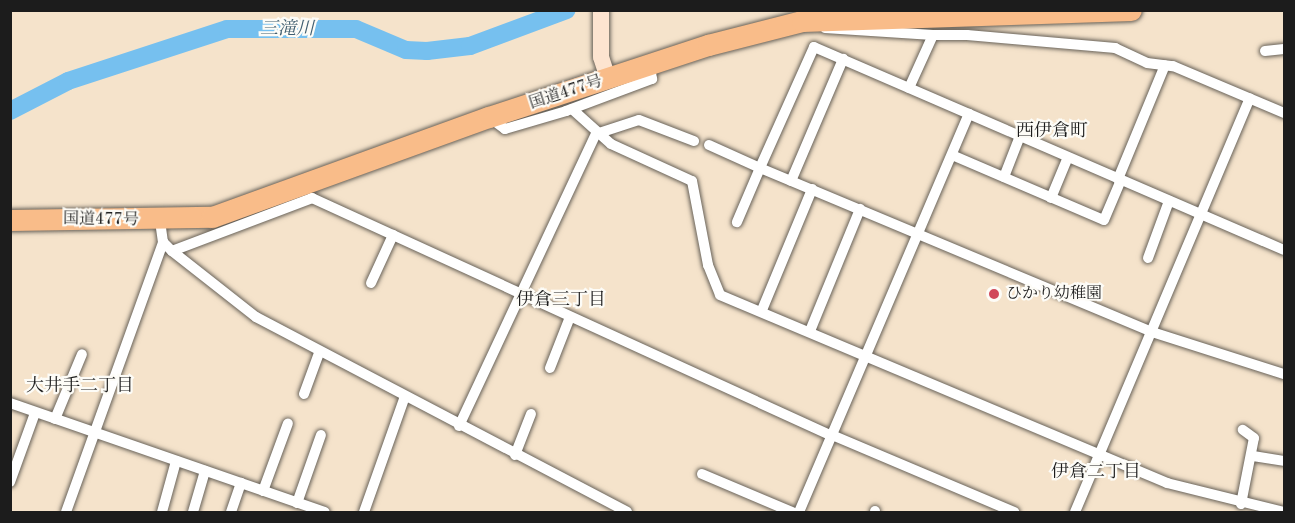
<!DOCTYPE html>
<meta charset="utf-8">
<style>
body{margin:0}
#map{position:relative;width:1295px;height:523px;overflow:hidden;background:#f5e3cb;font-family:"Old Standard TT","Noto Serif JP",serif}
div>[style]{position:absolute}
.river>*{height:18px;margin:-9px;padding:0 9px;transform-origin:9px;border-radius:9px;background:#76c0ef}
.roads{filter:drop-shadow(0 0 2px #686259) drop-shadow(0 0 2px #686259)}
.street>*{height:10px;margin:-5px;padding:0 5px;transform-origin:5px;border-radius:5px;background:#fff}
.secondary>*{height:16px;margin:-8px;padding:0 8px;transform-origin:8px;border-radius:8px;background:#fde4d0}
.highway>*{height:21px;margin:-10.5px;padding:0 10.5px;transform-origin:10.5px;border-radius:10.5px;background:#f9bc89}
.dots>*{width:16px;height:16px;translate:-50% -50%;box-sizing:border-box;border:3px solid #fdfcf7;border-radius:50%}
span{translate:-50% -50%;white-space:nowrap;text-align:center;line-height:1.15;-webkit-text-stroke:4.5px #fdfcf7;paint-order:stroke}
.street-label{font-size:16px;color:#1c1c1c}
.poi-label{font-size:16px;color:#1c1c1c}
.left{translate:0 -50%;text-align:left}
.water-label{font-size:18px;color:#405e70;font-style:italic}
.neighbourhood-label{font-size:18px;color:#1c1c1c}
.frame{position:absolute;inset:0;border:12px solid #1c1c1c;pointer-events:none}
</style>
<div id="map">
<div class="river">
<i style="left:10px;top:111px;width:65px;rotate:-27.3deg"></i>
<i style="left:68px;top:81px;width:167px;rotate:-18.1deg"></i>
<i style="left:227px;top:29px;width:129px"></i>
<i style="left:356px;top:29px;width:54px;rotate:22.8deg"></i>
<i style="left:406px;top:50px;width:21px;rotate:3deg"></i>
<i style="left:427px;top:51px;width:43px;rotate:-6.6deg"></i>
<i style="left:470px;top:46px;width:103px;rotate:-20.4deg"></i>
</div>
<div class="roads">
<div class="street">
<i style="left:825px;top:28px;width:108px;rotate:3.7deg"></i>
<i style="left:1265px;top:51px;width:19px;rotate:-6deg"></i>
<i style="left:909px;top:88px;width:58px;rotate:-65.6deg"></i>
<i style="left:933px;top:35px;width:34px"></i>
<i style="left:967px;top:35px;width:149px;rotate:5deg"></i>
<i style="left:1115px;top:48px;width:35px;rotate:25deg"></i>
<i style="left:1147px;top:63px;width:26px;rotate:7deg"></i>
<i style="left:1173px;top:66px;width:121px;rotate:22.9deg"></i>
<i style="left:572px;top:109px;width:52px;rotate:41.9deg"></i>
<i style="left:611px;top:144px;width:89px;rotate:24.6deg"></i>
<i style="left:692px;top:181px;width:86px;rotate:79.2deg"></i>
<i style="left:708px;top:265px;width:32px;rotate:68deg"></i>
<i style="left:720px;top:295px;width:485px;rotate:22.8deg"></i>
<i style="left:1167px;top:483px;width:121px;rotate:13.9deg"></i>
<i style="left:489px;top:117px;width:20px;rotate:37deg"></i>
<i style="left:505px;top:129px;width:64px;rotate:-16.4deg"></i>
<i style="left:566px;top:111px;width:92px;rotate:-20.4deg"></i>
<i style="left:652px;top:79px;width:12px;rotate:-99deg"></i>
<i style="left:709px;top:145px;width:56px;rotate:24.3deg"></i>
<i style="left:760px;top:168px;width:59px;rotate:113.1deg"></i>
<i style="left:952px;top:155px;width:165px;rotate:23.2deg"></i>
<i style="left:1104px;top:220px;width:43px;rotate:-67deg"></i>
<i style="left:1004px;top:177px;width:44px;rotate:-68.7deg"></i>
<i style="left:1118px;top:179px;width:123px;rotate:-67.6deg"></i>
<i style="left:791px;top:181px;width:133px;rotate:-66.9deg"></i>
<i style="left:1051px;top:198px;width:44px;rotate:-67.5deg"></i>
<i style="left:160px;top:221px;width:21px;rotate:82deg"></i>
<i style="left:163px;top:242px;width:13px;rotate:45deg"></i>
<i style="left:172px;top:251px;width:107px;rotate:38.2deg"></i>
<i style="left:256px;top:317px;width:419px;rotate:27.7deg"></i>
<i style="left:1284px;top:250px;width:512px;rotate:-156.64deg"></i>
<i style="left:814px;top:47px;width:133px;rotate:114.1deg"></i>
<i style="left:760px;top:168px;width:425px;rotate:22.7deg"></i>
<i style="left:1152px;top:332px;width:139px;rotate:17.7deg"></i>
<i style="left:172px;top:251px;width:150px;rotate:-20.7deg"></i>
<i style="left:312px;top:198px;width:572px;rotate:24.59deg"></i>
<i style="left:1148px;top:258px;width:61px;rotate:-69.8deg"></i>
<i style="left:371px;top:283px;width:53px;rotate:-65.4deg"></i>
<i style="left:762px;top:310px;width:131px;rotate:-67.5deg"></i>
<i style="left:810px;top:331px;width:132px;rotate:-67.7deg"></i>
<i style="left:550px;top:368px;width:55px;rotate:-68.6deg"></i>
<i style="left:304px;top:394px;width:44px;rotate:-69.9deg"></i>
<i style="left:10px;top:403px;width:333px;rotate:19.1deg"></i>
<i style="left:55px;top:419px;width:70px;rotate:-67.4deg"></i>
<i style="left:459px;top:426px;width:323px;rotate:-64.9deg"></i>
<i style="left:596px;top:134px;width:45px;rotate:-18deg"></i>
<i style="left:639px;top:120px;width:59px;rotate:20.9deg"></i>
<i style="left:832px;top:435px;width:198px;rotate:22.9deg"></i>
<i style="left:515px;top:455px;width:44px;rotate:-68.7deg"></i>
<i style="left:1253px;top:456px;width:31px;rotate:9deg"></i>
<i style="left:702px;top:474px;width:98px;rotate:22.9deg"></i>
<i style="left:10px;top:482px;width:73px;rotate:-70.1deg"></i>
<i style="left:263px;top:491px;width:72px;rotate:-69.8deg"></i>
<i style="left:297px;top:503px;width:72px;rotate:-70.6deg"></i>
<i style="left:1241px;top:504px;width:67px;rotate:-78.9deg"></i>
<i style="left:1254px;top:438px;width:14px;rotate:-144deg"></i>
<i style="left:66px;top:512px;width:287px;rotate:-70.2deg"></i>
<i style="left:162px;top:512px;width:53px;rotate:-74.6deg"></i>
<i style="left:193px;top:512px;width:43px;rotate:-73.7deg"></i>
<i style="left:231px;top:512px;width:31px;rotate:-71deg"></i>
<i style="left:364px;top:512px;width:120px;rotate:-70.5deg"></i>
<i style="left:799px;top:512px;width:433px;rotate:-66.9deg"></i>
<i style="left:875px;top:512px;width:1px;rotate:-90deg"></i>
<i style="left:1075px;top:512px;width:449px;rotate:-67.1deg"></i>
</div>
<div class="secondary">
<i style="left:601px;top:10px;width:47px;rotate:90deg"></i>
<i style="left:601px;top:57px;width:23px;rotate:72deg"></i>
</div>
<div class="highway">
<i style="left:10px;top:220px;width:202px;rotate:-0.9deg"></i>
<i style="left:212px;top:217px;width:294px;rotate:-19.9deg"></i>
<i style="left:489px;top:117px;width:231px;rotate:-18.2deg"></i>
<i style="left:708px;top:45px;width:97px;rotate:-14.3deg"></i>
<i style="left:802px;top:21px;width:329px;rotate:-1.9deg"></i>
</div>
</div>
<div class="dots">
<i style="left:994px;top:294px;background:#d1495b"></i>
</div>
<div class="street-label">
<span style="left:566px;top:93px;rotate:-18deg">国道477号</span>
<span style="left:101px;top:220px;rotate:1deg">国道477号</span>
</div>
<div class="poi-label">
<span class="left" style="left:1006px;top:294px">ひかり幼稚園</span>
</div>
<div class="water-label">
<span style="left:287px;top:29px">三滝川</span>
</div>
<div class="neighbourhood-label">
<span style="left:1052px;top:131px">西伊倉町</span>
<span style="left:561px;top:300px">伊倉三丁目</span>
<span style="left:80px;top:386px">大井手二丁目</span>
<span style="left:1096px;top:472px">伊倉二丁目</span>
</div>
<div class="frame"></div>
</div>
